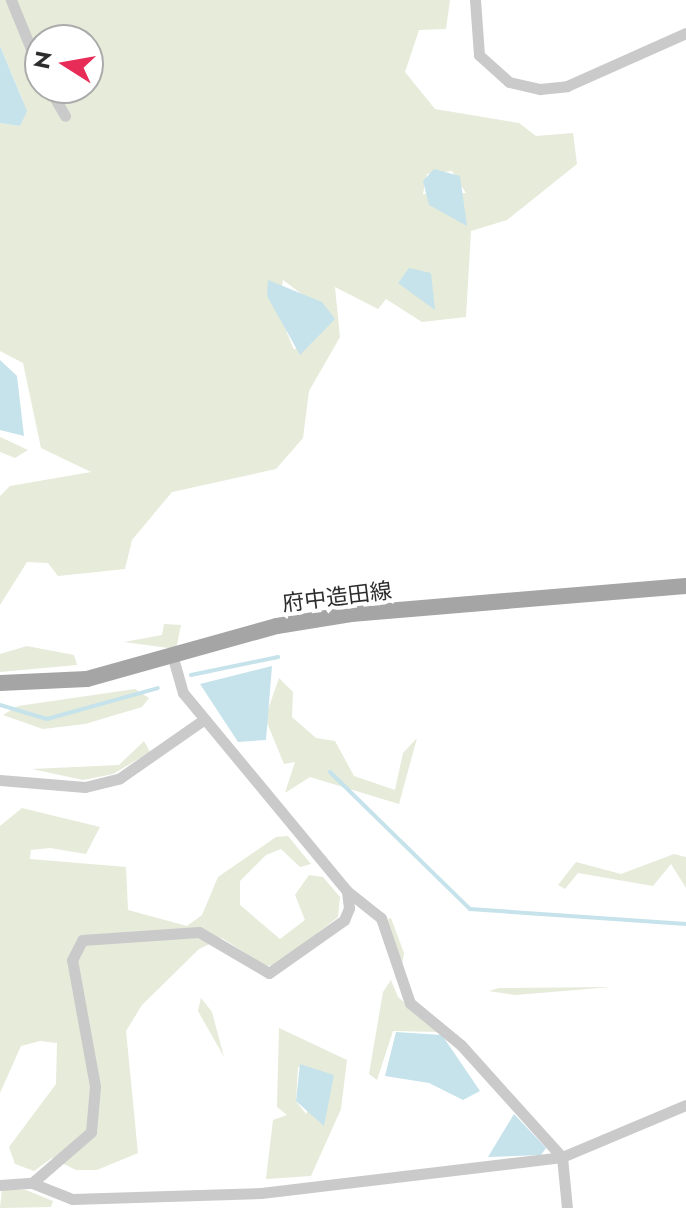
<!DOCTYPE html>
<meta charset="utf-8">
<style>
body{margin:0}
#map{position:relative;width:686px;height:1208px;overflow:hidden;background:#fff;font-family:Jost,"Noto Sans JP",sans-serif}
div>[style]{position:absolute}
.green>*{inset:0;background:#e6ebda}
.water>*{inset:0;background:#c6e3ec}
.stream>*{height:4px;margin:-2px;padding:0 2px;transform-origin:2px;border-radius:2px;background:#c6e3ec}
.minor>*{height:11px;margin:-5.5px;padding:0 5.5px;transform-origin:5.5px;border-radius:5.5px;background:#cacaca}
.primary>*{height:16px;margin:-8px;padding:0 8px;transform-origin:8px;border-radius:8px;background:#a5a5a5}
span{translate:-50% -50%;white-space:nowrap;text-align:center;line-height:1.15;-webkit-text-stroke:8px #fff;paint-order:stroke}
.street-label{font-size:22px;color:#2d2d2d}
.north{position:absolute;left:24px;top:24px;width:80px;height:80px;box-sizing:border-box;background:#fff;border:2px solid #ababab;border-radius:50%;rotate:281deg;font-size:22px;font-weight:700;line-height:32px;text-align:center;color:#2d2d2d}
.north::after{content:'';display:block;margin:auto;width:28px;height:36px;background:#e72c58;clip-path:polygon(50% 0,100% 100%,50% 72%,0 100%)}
</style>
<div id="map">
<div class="green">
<i style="clip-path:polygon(evenodd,0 0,450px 0,446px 29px,419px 30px,405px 72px,435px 109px,519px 123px,536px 136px,573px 133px,577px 164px,507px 220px,471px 231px,466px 317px,422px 322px,386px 299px,378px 309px,335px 287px,340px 337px,309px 391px,303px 438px,276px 469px,172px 492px,132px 540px,125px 569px,58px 576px,48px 563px,27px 562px,0 605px,0 496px,10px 486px,91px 472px,41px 448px,23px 363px,0 351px,0 123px,20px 126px,23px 101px,0 46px,0 0,40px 40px,88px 40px,88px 88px,40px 88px,40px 40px,0 0,452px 171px,466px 193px,423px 194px,427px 174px,452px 171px,0 0,283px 280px,335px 319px,294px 350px,278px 311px,283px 280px)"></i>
<i style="clip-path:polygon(0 437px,11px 442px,28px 450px,15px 458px,0 452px)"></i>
<i style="clip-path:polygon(164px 624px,181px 625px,176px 649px,124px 642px,162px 635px)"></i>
<i style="clip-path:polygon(27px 646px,74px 655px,77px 665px,0 672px,0 654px)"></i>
<i style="clip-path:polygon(279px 678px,293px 692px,292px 717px,316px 738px,335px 741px,354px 776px,395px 790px,403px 753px,417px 738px,399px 804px,310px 777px,285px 793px,295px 762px,284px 764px,265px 718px)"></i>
<i style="clip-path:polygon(135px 689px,149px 698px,142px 707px,85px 724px,43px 729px,3px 715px,18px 706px)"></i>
<i style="clip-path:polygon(144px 741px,150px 752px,113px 774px,83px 780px,32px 769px,119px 765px)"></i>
<i style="clip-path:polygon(22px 808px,100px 827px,86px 854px,50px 848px,31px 850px,30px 859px,126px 867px,128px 910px,187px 926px,202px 915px,218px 877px,276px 837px,288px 836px,311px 864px,300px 867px,281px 849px,266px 855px,240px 881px,240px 905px,280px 939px,305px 920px,295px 895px,309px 875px,323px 877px,340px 897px,338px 917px,276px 965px,266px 966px,222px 938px,199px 949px,142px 1005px,126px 1031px,138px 1153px,97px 1170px,76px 1170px,52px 1158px,34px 1171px,15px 1164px,9px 1147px,56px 1084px,57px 1043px,40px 1041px,21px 1046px,0 1093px,0 826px)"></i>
<i style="clip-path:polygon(674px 854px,686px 857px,686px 888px,671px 864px,653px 886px,578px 873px,565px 889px,558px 885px,576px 862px,621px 874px)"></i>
<i style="clip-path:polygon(391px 918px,404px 953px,400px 978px,388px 919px)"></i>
<i style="clip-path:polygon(391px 980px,398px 997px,439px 1032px,393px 1031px,377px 1080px,369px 1074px,383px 992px)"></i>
<i style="clip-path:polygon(612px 987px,515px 995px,489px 991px,499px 988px)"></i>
<i style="clip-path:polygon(201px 998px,212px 1012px,224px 1057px,198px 1011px)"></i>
<i style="clip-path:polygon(evenodd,279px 1028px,347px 1060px,341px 1109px,311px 1176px,266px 1179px,273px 1120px,287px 1115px,277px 1107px,279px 1028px,298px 1067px,327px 1073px,306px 1114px,296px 1101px,298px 1067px)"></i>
<i style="clip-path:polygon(2px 1189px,26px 1190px,53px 1201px,51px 1207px,0 1208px)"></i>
</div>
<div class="water">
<i style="clip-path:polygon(0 46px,27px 111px,20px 126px,0 123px)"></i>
<i style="clip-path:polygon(434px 169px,460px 176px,467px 226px,429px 205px,423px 181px)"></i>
<i style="clip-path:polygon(409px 268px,431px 273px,435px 310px,398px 283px)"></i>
<i style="clip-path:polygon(268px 280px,322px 302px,335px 319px,300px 355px,267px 296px)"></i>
<i style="clip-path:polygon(0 360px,17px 376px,24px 436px,0 430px)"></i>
<i style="clip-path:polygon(272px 666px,266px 740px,238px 742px,200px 684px)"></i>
<i style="clip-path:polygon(396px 1032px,442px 1035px,480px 1091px,463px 1100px,429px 1083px,385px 1076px)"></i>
<i style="clip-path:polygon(300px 1064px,334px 1075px,324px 1126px,296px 1101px)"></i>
<i style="clip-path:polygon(514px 1114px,546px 1148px,541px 1155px,488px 1157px)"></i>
</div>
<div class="stream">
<i style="left:191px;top:675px;width:89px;rotate:-11.7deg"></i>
<i style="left:0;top:705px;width:49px;rotate:16.6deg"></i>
<i style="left:47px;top:719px;width:115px;rotate:-15.6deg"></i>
<i style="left:330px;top:772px;width:196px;rotate:44.4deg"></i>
<i style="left:470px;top:909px;width:217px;rotate:4deg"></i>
</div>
<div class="minor">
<i style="left:11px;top:0;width:77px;rotate:67.8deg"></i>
<i style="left:475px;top:0;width:55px;rotate:85.8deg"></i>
<i style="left:479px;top:55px;width:40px;rotate:42deg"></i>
<i style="left:509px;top:82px;width:32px;rotate:13deg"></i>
<i style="left:540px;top:89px;width:27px;rotate:-6deg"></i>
<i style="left:567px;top:86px;width:130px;rotate:-24deg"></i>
<i style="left:49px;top:88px;width:32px;rotate:60deg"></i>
<i style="left:0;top:780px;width:85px;rotate:4.7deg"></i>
<i style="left:85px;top:787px;width:36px;rotate:-14deg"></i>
<i style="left:120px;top:778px;width:101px;rotate:-34.9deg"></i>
<i style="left:347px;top:891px;width:43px;rotate:38.5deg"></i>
<i style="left:381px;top:918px;width:90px;rotate:71.2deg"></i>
<i style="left:410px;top:1003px;width:66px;rotate:39.5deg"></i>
<i style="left:461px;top:1045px;width:151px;rotate:48deg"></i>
<i style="left:562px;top:1157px;width:51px;rotate:84.4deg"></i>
<i style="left:32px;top:1183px;width:43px;rotate:21.8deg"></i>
<i style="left:72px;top:1199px;width:189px;rotate:-1.8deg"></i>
<i style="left:261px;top:1193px;width:303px;rotate:-6.8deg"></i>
<i style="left:562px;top:1157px;width:134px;rotate:-22.8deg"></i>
<i style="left:0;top:1185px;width:32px;rotate:-4deg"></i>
<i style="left:32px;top:1183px;width:78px;rotate:-40.8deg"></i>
<i style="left:91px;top:1132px;width:46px;rotate:-85deg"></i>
<i style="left:95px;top:1086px;width:128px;rotate:-100.3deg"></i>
<i style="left:72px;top:960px;width:22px;rotate:-63deg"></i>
<i style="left:82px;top:940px;width:117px;rotate:-3.9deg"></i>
<i style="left:199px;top:932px;width:81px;rotate:30.4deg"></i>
<i style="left:269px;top:973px;width:92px;rotate:-35.2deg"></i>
<i style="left:344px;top:920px;width:13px;rotate:-67deg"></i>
<i style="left:349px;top:908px;width:17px;rotate:-97deg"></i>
<i style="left:347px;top:891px;width:257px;rotate:-129.6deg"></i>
<i style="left:183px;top:693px;width:35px;rotate:-106deg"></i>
</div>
<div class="primary">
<i style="left:0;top:683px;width:87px;rotate:-2.6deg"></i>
<i style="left:87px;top:679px;width:197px;rotate:-15.6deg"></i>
<i style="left:277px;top:626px;width:75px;rotate:-9.2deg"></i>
<i style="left:351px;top:614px;width:336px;rotate:-4.8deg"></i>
</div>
<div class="street-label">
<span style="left:337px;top:597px;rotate:-7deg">府中造田線</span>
</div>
<div class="north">N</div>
</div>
